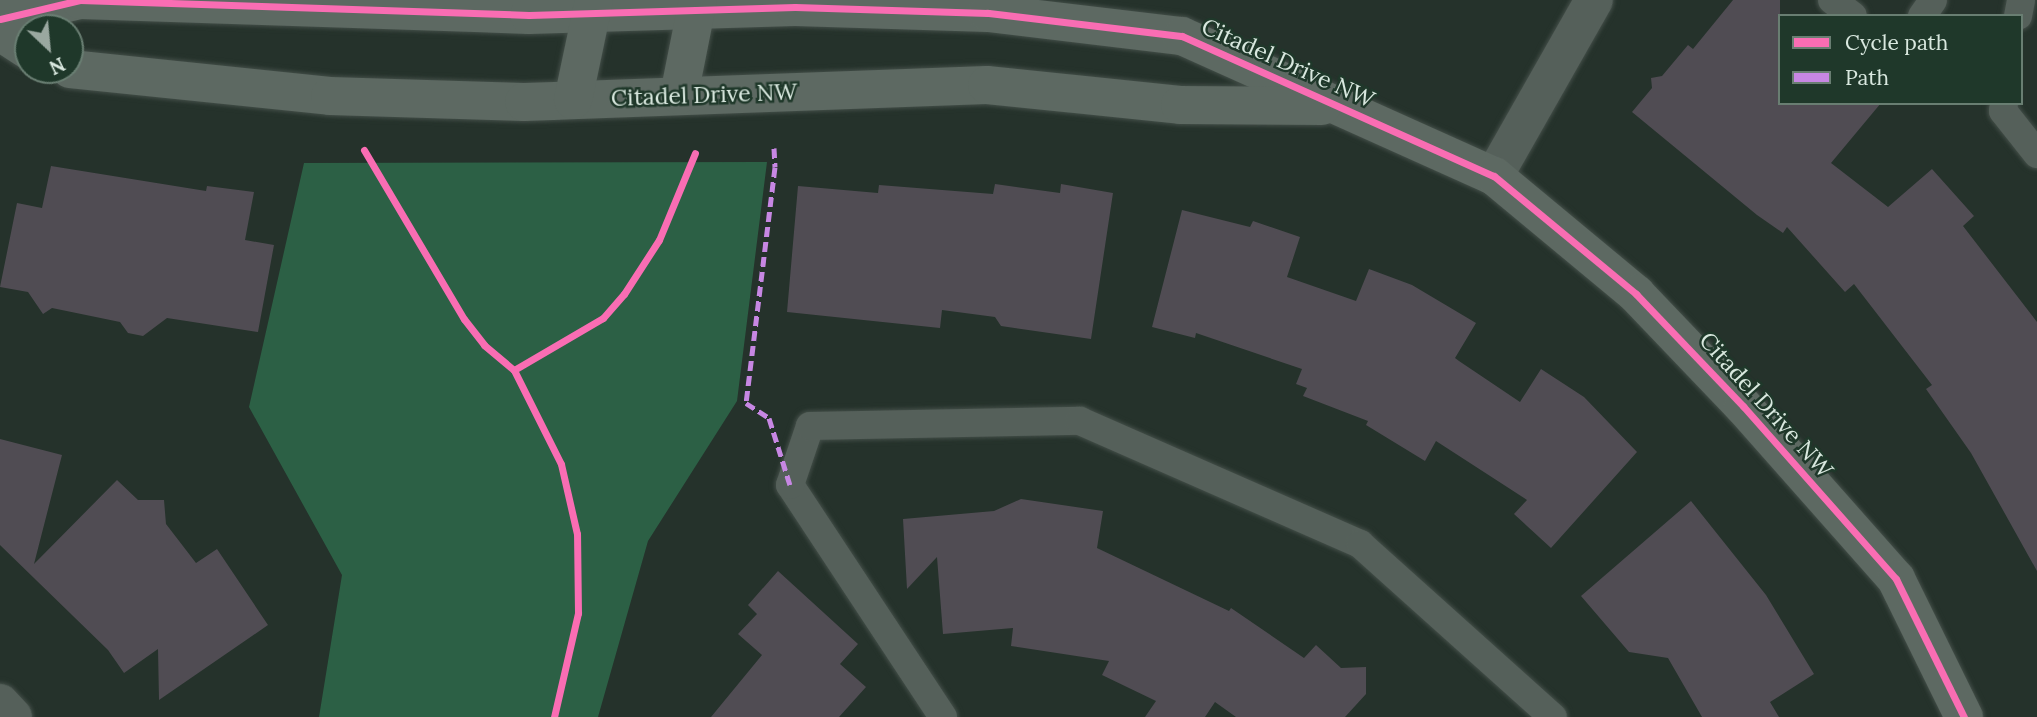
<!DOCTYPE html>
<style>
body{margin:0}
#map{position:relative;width:2037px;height:717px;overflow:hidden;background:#25322b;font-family:Lora,serif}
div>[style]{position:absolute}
.green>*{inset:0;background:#2c6045}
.building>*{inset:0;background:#504c53}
.roads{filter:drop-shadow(0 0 2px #434e48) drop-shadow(0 0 2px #434e48)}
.lane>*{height:28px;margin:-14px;padding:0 14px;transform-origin:14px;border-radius:14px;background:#55605a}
.street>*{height:38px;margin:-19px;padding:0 19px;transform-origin:19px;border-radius:19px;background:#55605a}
.secondary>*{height:38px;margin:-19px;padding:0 19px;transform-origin:19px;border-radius:19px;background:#5d6962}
.quiet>*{height:5px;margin-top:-2.5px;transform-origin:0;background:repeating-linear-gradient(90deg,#c787e3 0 10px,transparent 0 15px)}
.cycleway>*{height:7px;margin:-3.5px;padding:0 3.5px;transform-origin:3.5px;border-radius:3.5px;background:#f96db3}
span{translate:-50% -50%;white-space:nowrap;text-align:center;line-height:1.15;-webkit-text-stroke:5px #1f382a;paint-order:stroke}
.street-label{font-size:23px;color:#d9e8df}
.legend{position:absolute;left:1778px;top:14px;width:245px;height:91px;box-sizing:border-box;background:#1f382a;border:2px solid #697e72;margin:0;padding:9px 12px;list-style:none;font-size:21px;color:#d9e8df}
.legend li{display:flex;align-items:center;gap:14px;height:35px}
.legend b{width:35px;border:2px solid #697e72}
.north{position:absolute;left:14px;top:14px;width:70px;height:70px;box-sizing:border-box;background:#1f382a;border:2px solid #697e72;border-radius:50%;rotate:154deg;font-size:19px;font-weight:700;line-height:28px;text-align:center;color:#d9e8df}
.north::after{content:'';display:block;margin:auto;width:24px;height:32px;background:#9aa8a0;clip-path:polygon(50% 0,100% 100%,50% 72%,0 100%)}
</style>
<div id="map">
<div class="green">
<i style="clip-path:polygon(767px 162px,737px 401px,648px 541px,598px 717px,319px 717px,342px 575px,249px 407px,304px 163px)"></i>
</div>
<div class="building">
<i style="clip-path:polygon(1733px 0,1780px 0,1780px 103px,1881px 103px,1831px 163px,1888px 207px,1932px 169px,1974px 216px,1963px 226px,2037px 322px,2037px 571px,1971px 453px,1926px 389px,1932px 385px,1854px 284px,1845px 292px,1787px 227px,1783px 233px,1757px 215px,1632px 112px,1652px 88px,1651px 78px,1662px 76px,1688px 45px,1693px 49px)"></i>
<i style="clip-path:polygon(51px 166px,206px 191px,207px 186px,254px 192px,245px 240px,274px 245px,258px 332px,167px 318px,143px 336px,128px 333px,120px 322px,52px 308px,43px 314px,28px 292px,0 287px,17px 203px,42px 208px)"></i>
<i style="clip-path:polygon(995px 184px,1060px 193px,1061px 184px,1113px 193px,1091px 339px,1001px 326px,995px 317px,942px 310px,940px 328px,787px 312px,798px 186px,878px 193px,879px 185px,993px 194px)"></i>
<i style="clip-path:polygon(1182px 210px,1250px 227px,1253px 221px,1300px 237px,1287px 277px,1356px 301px,1369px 269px,1412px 285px,1476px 323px,1455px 358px,1459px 361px,1520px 402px,1541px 369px,1584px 397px,1637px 452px,1551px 548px,1514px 514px,1527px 500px,1436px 441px,1425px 461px,1366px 425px,1368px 421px,1303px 396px,1307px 388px,1296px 384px,1302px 369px,1196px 333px,1195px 338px,1152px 327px)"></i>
<i style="clip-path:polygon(0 439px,62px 455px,34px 564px,117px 480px,138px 500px,164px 500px,166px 524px,196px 563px,217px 549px,268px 625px,159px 700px,158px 649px,124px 673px,108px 650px,0 545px)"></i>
<i style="clip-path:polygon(1021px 499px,1103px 511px,1097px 548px,1229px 611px,1231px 608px,1304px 658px,1316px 645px,1341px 668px,1366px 667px,1366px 694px,1345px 717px,1236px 717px,1215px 702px,1205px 717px,1145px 717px,1156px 701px,1102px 675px,1109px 661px,1011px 646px,1013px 628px,943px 634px,937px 557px,907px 589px,903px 519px,994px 511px)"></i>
<i style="clip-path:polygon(1691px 501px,1766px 595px,1814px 674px,1770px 702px,1779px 717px,1702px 717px,1668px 658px,1629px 652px,1581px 596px)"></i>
<i style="clip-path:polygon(778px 571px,858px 644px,840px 664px,866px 687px,839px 717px,711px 717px,762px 655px,738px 634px,757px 614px,748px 605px)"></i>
</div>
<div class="roads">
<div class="lane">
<i style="left:1832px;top:0;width:26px;rotate:37deg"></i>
<i style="left:1922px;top:16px;width:19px;rotate:-55deg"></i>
<i style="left:2018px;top:16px;width:16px;rotate:-79deg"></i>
<i style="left:2004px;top:103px;width:8px;rotate:97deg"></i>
<i style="left:2003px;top:111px;width:55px;rotate:51.7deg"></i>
<i style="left:943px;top:717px;width:278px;rotate:-123.4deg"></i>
<i style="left:790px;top:485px;width:62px;rotate:-71.3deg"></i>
<i style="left:810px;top:426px;width:270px;rotate:-1.1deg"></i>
<i style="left:1080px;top:421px;width:306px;rotate:23.7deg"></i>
<i style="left:1360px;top:544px;width:259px;rotate:41.9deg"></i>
</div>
<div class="street">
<i style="left:1494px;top:176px;width:202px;rotate:-60.4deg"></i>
<i style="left:0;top:703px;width:19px;rotate:47deg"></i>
</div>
<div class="secondary">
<i style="left:0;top:19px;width:82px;rotate:-13.4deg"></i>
<i style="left:80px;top:0;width:449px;rotate:1.9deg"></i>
<i style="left:529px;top:15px;width:266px;rotate:-1.7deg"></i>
<i style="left:795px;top:7px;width:193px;rotate:1.8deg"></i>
<i style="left:988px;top:13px;width:195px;rotate:6.8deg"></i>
<i style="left:1182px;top:36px;width:342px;rotate:24.2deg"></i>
<i style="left:1494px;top:176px;width:185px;rotate:39.7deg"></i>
<i style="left:1636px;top:294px;width:155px;rotate:46.3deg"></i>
<i style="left:1743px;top:406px;width:231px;rotate:48.5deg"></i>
<i style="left:1896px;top:579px;width:154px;rotate:63.8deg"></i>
<i style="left:0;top:32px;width:33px;rotate:33deg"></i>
<i style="left:70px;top:69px;width:261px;rotate:5.9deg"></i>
<i style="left:330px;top:96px;width:194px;rotate:1.8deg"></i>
<i style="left:524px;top:102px;width:463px;rotate:-2.1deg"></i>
<i style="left:987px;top:85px;width:194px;rotate:5.9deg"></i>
<i style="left:1180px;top:105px;width:142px;rotate:0.4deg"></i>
<i style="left:679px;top:95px;width:97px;rotate:-78.7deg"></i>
<i style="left:573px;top:100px;width:102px;rotate:-78.1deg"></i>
</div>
</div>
<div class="quiet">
<i style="left:774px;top:148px;width:19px;rotate:87deg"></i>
<i style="left:775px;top:167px;width:238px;rotate:97deg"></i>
<i style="left:746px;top:403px;width:27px;rotate:33deg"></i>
<i style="left:769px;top:418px;width:70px;rotate:72.6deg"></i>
</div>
<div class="cycleway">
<i style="left:0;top:19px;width:82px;rotate:-13.4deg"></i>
<i style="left:80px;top:0;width:449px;rotate:1.9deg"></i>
<i style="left:529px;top:15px;width:266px;rotate:-1.7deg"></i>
<i style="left:795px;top:7px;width:193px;rotate:1.8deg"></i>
<i style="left:988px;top:13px;width:195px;rotate:6.8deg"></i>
<i style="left:1182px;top:36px;width:342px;rotate:24.2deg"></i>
<i style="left:1494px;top:176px;width:185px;rotate:39.7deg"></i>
<i style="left:1636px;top:294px;width:155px;rotate:46.3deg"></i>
<i style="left:1743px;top:406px;width:231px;rotate:48.5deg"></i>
<i style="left:1896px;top:579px;width:154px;rotate:63.8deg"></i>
<i style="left:364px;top:150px;width:196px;rotate:59.4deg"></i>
<i style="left:464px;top:319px;width:33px;rotate:52deg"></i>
<i style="left:484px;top:345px;width:39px;rotate:40deg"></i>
<i style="left:554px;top:717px;width:107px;rotate:-77deg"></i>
<i style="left:578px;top:613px;width:79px;rotate:-90.7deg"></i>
<i style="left:577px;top:534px;width:72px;rotate:-102.9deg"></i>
<i style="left:561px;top:464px;width:105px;rotate:-116.6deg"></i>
<i style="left:514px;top:370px;width:103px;rotate:-30.3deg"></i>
<i style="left:603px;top:318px;width:32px;rotate:-49deg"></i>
<i style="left:624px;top:294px;width:64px;rotate:-57.1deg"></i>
<i style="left:659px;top:240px;width:94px;rotate:-67.5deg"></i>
</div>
<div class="street-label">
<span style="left:1288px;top:63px;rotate:24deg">Citadel Drive NW</span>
<span style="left:704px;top:95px;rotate:-2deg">Citadel Drive NW</span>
<span style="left:1766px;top:405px;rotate:48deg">Citadel Drive NW</span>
</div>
<ul class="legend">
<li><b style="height:9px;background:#f96db3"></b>Cycle path</li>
<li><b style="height:9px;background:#c787e3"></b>Path</li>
</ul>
<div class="north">N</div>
</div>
